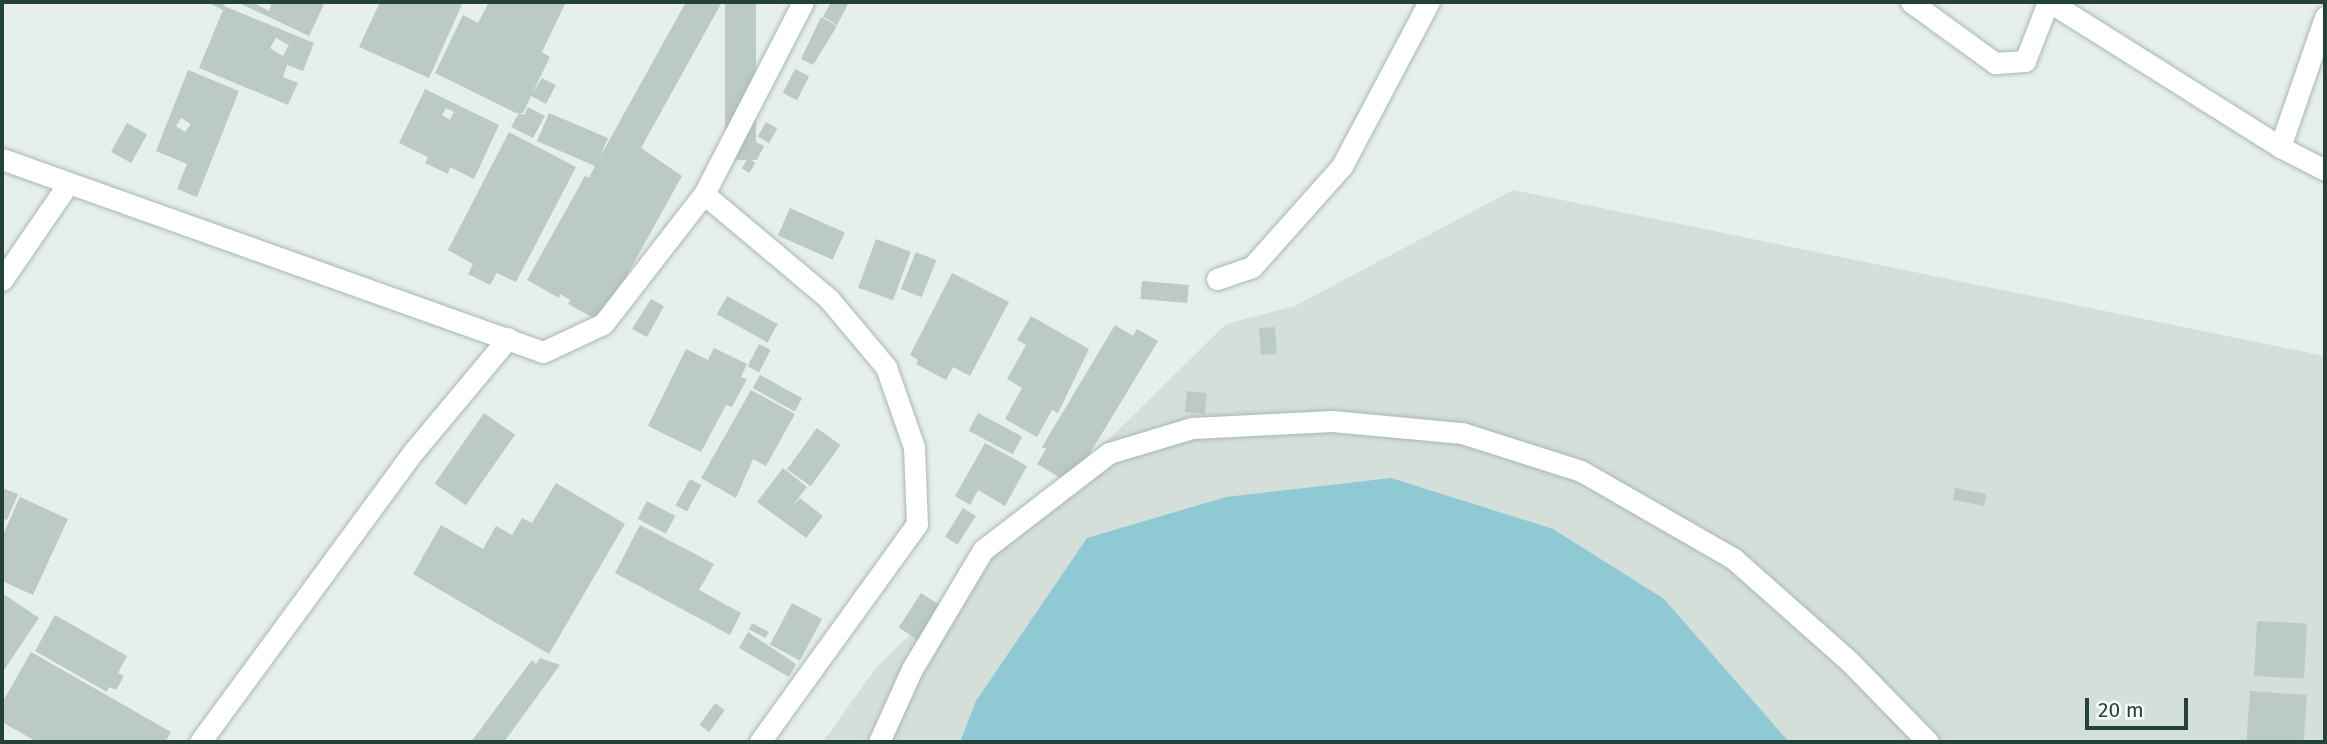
<!DOCTYPE html>
<style>
body{margin:0}
#map{position:relative;width:2327px;height:744px;overflow:hidden;background:#e6efeb;font-family:"Fira Sans",sans-serif}
div>[style]{position:absolute}
.built>*{inset:0;background:#d4dfda}
.water>*{inset:0;background:#8ec9d4}
.building>*{inset:0;background:#bbcac4;transform-origin:0 0}
.roads{filter:drop-shadow(0 0 2px #a8b8b2) drop-shadow(0 0 2px #a8b8b2)}
.minor>*{height:21px;margin:-10.5px;padding:0 10.5px;transform-origin:10.5px;border-radius:10.5px;background:#fff}
span{translate:-50% -50%;white-space:nowrap;text-align:center;line-height:1.15;-webkit-text-stroke:7px #f7fbf9;paint-order:stroke}
.frame{position:absolute;inset:0;border:4px solid #24423a;pointer-events:none}
.scale{position:absolute;left:2085px;top:698px;width:103px;height:32px;box-sizing:border-box;border:4px solid #24423a;border-top:0;padding-left:9px;font-size:21px;line-height:24px;white-space:nowrap;color:#24423a;-webkit-text-stroke:5px #f7fbf9;paint-order:stroke}
</style>
<div id="map">
<div class="built">
<i style="clip-path:polygon(1513px 190px,2325px 356px,2325px 742px,823px 742px,875px 669px,1226px 324px,1295px 306px)"></i>
</div>
<div class="water">
<i style="clip-path:polygon(1391px 478px,1553px 529px,1664px 599px,1789px 742px,960px 742px,976px 701px,1087px 538px,1226px 497px)"></i>
</div>
<div class="building">
<i style="clip-path:polygon(evenodd,207px 2px,227px 2px,224px 6px,314px 43px,303px 71px,287px 65px,283px 77px,298px 83px,288px 105px,199px 68px,223px 10px,207px 2px,276px 38px,289px 45px,283px 56px,270px 48px,276px 38px)"></i>
<i style="clip-path:polygon(237px 2px,252px 2px,269px 11px,272px 2px,325px 2px,309px 36px)"></i>
<i style="clip-path:polygon(380px 2px,463px 2px,429px 78px,359px 47px)"></i>
<i style="clip-path:polygon(489px 2px,566px 2px,542px 52px,550px 57px,532px 94px,542px 78px,556px 85px,546px 104px,531px 96px,523px 113px,516px 113px,435px 73px,463px 15px,478px 23px)"></i>
<i style="clip-path:polygon(686px 2px,722px 2px,641px 148px,682px 176px,601px 322px,568px 304px,570px 300px,560px 294px,559px 298px,527px 280px,585px 176px,589px 178px,595px 166px,537px 141px,549px 113px,608px 138px,600px 157px)"></i>
<i style="left:725px;top:2px;width:31px;height:158px"></i>
<i style="clip-path:polygon(831px 2px,849px 2px,837px 25px,823px 17px)"></i>
<i style="clip-path:polygon(821px 17px,837px 26px,813px 65px,801px 59px)"></i>
<i style="left:795px;top:69px;width:16px;height:27px;rotate:27deg"></i>
<i style="clip-path:polygon(evenodd,188px 70px,239px 91px,197px 197px,177px 189px,187px 164px,156px 151px,188px 70px,181px 118px,191px 124px,185px 132px,176px 126px,181px 118px)"></i>
<i style="clip-path:polygon(evenodd,425px 89px,499px 125px,474px 179px,450px 167px,448px 174px,425px 163px,428px 157px,399px 143px,425px 89px,446px 108px,454px 112px,450px 120px,442px 115px,446px 108px)"></i>
<i style="clip-path:polygon(528px 107px,545px 116px,533px 138px,511px 127px,519px 113px,524px 115px)"></i>
<i style="left:766px;top:122px;width:13px;height:17px;rotate:29deg"></i>
<i style="left:127px;top:123px;width:23px;height:33px;rotate:29deg"></i>
<i style="clip-path:polygon(509px 132px,576px 167px,516px 282px,497px 273px,490px 285px,468px 274px,473px 264px,448px 250px)"></i>
<i style="left:756px;top:142px;width:9px;height:16px;rotate:27deg"></i>
<i style="left:748px;top:158px;width:9px;height:12px;rotate:32deg"></i>
<i style="left:790px;top:208px;width:60px;height:30px;rotate:24deg"></i>
<i style="left:876px;top:239px;width:37px;height:52px;rotate:20deg"></i>
<i style="left:916px;top:252px;width:22px;height:40px;rotate:22deg"></i>
<i style="clip-path:polygon(952px 273px,1009px 302px,970px 376px,953px 367px,946px 380px,916px 364px,918px 360px,910px 355px)"></i>
<i style="left:1142px;top:281px;width:47px;height:18px;rotate:5deg"></i>
<i style="left:727px;top:296px;width:58px;height:21px;rotate:29deg"></i>
<i style="clip-path:polygon(651px 299px,664px 306px,647px 337px,632px 329px)"></i>
<i style="clip-path:polygon(1031px 316px,1089px 349px,1058px 413px,1052px 410px,1037px 437px,1005px 419px,1022px 388px,1007px 379px,1026px 345px,1017px 340px)"></i>
<i style="clip-path:polygon(1115px 325px,1133px 336px,1137px 329px,1158px 341px,1075px 478px,1064px 480px,1037px 464px,1046px 449px,1042px 447px)"></i>
<i style="left:1275px;top:327px;width:27px;height:16px;rotate:86deg"></i>
<i style="left:759px;top:344px;width:13px;height:25px;rotate:27deg"></i>
<i style="clip-path:polygon(714px 348px,747px 364px,741px 377px,747px 379px,732px 407px,726px 405px,701px 452px,648px 426px,686px 349px,708px 360px)"></i>
<i style="left:760px;top:375px;width:48px;height:15px;rotate:29deg"></i>
<i style="clip-path:polygon(751px 390px,795px 414px,766px 466px,753px 459px,736px 498px,701px 478px)"></i>
<i style="left:1187px;top:391px;width:20px;height:21px;rotate:6deg"></i>
<i style="left:484px;top:413px;width:38px;height:86px;rotate:35deg"></i>
<i style="left:978px;top:413px;width:50px;height:20px;rotate:28deg"></i>
<i style="left:817px;top:428px;width:29px;height:51px;rotate:36deg"></i>
<i style="clip-path:polygon(985px 443px,1027px 466px,1005px 506px,978px 490px,970px 505px,955px 496px)"></i>
<i style="clip-path:polygon(783px 468px,807px 487px,793px 505px,800px 498px,823px 516px,806px 538px,757px 502px)"></i>
<i style="left:690px;top:479px;width:13px;height:30px;rotate:29deg"></i>
<i style="clip-path:polygon(556px 483px,625px 524px,549px 654px,413px 574px,441px 525px,483px 549px,496px 526px,512px 535px,522px 518px,532px 523px)"></i>
<i style="clip-path:polygon(2px 488px,18px 494px,7px 520px,2px 518px)"></i>
<i style="left:1955px;top:488px;width:32px;height:12px;rotate:11deg"></i>
<i style="clip-path:polygon(20px 497px,68px 519px,33px 595px,2px 581px,2px 537px)"></i>
<i style="left:647px;top:501px;width:32px;height:20px;rotate:28deg"></i>
<i style="left:963px;top:508px;width:15px;height:34px;rotate:32deg"></i>
<i style="clip-path:polygon(640px 525px,714px 564px,699px 590px,741px 613px,730px 635px,615px 573px)"></i>
<i style="clip-path:polygon(2px 593px,39px 618px,2px 673px)"></i>
<i style="left:921px;top:593px;width:24px;height:41px;rotate:33deg"></i>
<i style="left:792px;top:603px;width:34px;height:47px;rotate:28deg"></i>
<i style="clip-path:polygon(55px 615px,127px 656px,118px 673px,124px 676px,116px 690px,109px 687px,107px 692px,35px 651px)"></i>
<i style="left:2257px;top:621px;width:50px;height:55px;rotate:3deg"></i>
<i style="left:752px;top:623px;width:19px;height:7px;rotate:28deg"></i>
<i style="clip-path:polygon(748px 632px,796px 664px,789px 677px,739px 648px)"></i>
<i style="clip-path:polygon(31px 652px,171px 732px,165px 742px,37px 742px,2px 722px,2px 703px)"></i>
<i style="clip-path:polygon(540px 658px,560px 665px,504px 742px,471px 742px,532px 660px,536px 664px)"></i>
<i style="left:2250px;top:691px;width:57px;height:51px;rotate:4deg"></i>
<i style="left:715px;top:703px;width:12px;height:27px;rotate:35deg"></i>
</div>
<div class="roads">
<div class="minor">
<i style="left:1911px;top:2px;width:104px;rotate:36deg"></i>
<i style="left:1995px;top:63px;width:30px;rotate:-4deg"></i>
<i style="left:2025px;top:61px;width:63px;rotate:-68.7deg"></i>
<i style="left:2050px;top:2px;width:272px;rotate:32.2deg"></i>
<i style="left:2280px;top:147px;width:51px;rotate:27.1deg"></i>
<i style="left:2280px;top:147px;width:138px;rotate:-70.9deg"></i>
<i style="left:2px;top:159px;width:574px;rotate:19.63deg"></i>
<i style="left:543px;top:352px;width:66px;rotate:-25deg"></i>
<i style="left:603px;top:324px;width:165px;rotate:-52.2deg"></i>
<i style="left:704px;top:194px;width:216px;rotate:-62.7deg"></i>
<i style="left:704px;top:194px;width:163px;rotate:40deg"></i>
<i style="left:829px;top:299px;width:89px;rotate:50deg"></i>
<i style="left:886px;top:367px;width:85px;rotate:70.7deg"></i>
<i style="left:914px;top:447px;width:77px;rotate:87.8deg"></i>
<i style="left:917px;top:524px;width:269px;rotate:125.8deg"></i>
<i style="left:1217px;top:279px;width:37px;rotate:-19deg"></i>
<i style="left:1252px;top:267px;width:135px;rotate:-48.3deg"></i>
<i style="left:1342px;top:166px;width:186px;rotate:-62.1deg"></i>
<i style="left:2px;top:280px;width:116px;rotate:-55.5deg"></i>
<i style="left:200px;top:742px;width:361px;rotate:-53.7deg"></i>
<i style="left:414px;top:451px;width:147px;rotate:-50.2deg"></i>
<i style="left:879px;top:742px;width:80px;rotate:-65.7deg"></i>
<i style="left:912px;top:669px;width:139px;rotate:-59.2deg"></i>
<i style="left:983px;top:550px;width:159px;rotate:-37.6deg"></i>
<i style="left:1109px;top:453px;width:87px;rotate:-16.8deg"></i>
<i style="left:1192px;top:428px;width:140px;rotate:-2.9deg"></i>
<i style="left:1332px;top:421px;width:131px;rotate:5.3deg"></i>
<i style="left:1462px;top:433px;width:125px;rotate:17.7deg"></i>
<i style="left:1581px;top:471px;width:177px;rotate:29.9deg"></i>
<i style="left:1734px;top:559px;width:154px;rotate:41.6deg"></i>
<i style="left:1849px;top:661px;width:113px;rotate:45.7deg"></i>
</div>
</div>
<div class="frame"></div>
<div class="scale">20 m</div>
</div>
